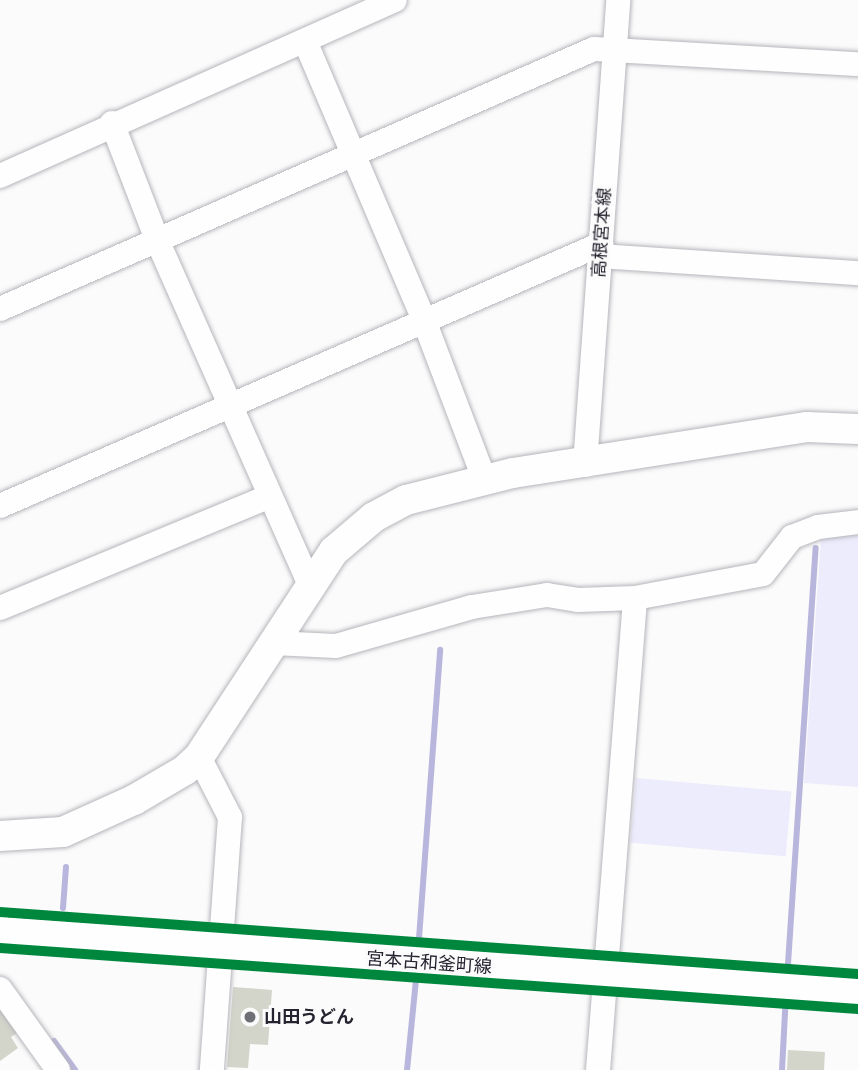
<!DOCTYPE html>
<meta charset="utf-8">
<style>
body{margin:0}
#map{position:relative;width:858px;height:1070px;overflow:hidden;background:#fbfbfb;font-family:"Archivo Narrow","Noto Sans JP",sans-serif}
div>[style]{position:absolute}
.green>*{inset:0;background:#edecfd;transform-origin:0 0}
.stream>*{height:6px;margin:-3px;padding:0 3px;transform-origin:3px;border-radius:3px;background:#b9b6dd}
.building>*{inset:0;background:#d3d5ca;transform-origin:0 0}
.roads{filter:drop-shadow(0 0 2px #b6b5bb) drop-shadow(0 0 2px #b6b5bb)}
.minor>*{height:24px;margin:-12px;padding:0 12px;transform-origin:12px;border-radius:12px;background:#fefefe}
.tertiary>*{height:30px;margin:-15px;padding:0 15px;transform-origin:15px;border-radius:15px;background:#fefefe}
.cycleway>*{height:10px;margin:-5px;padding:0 5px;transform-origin:5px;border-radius:5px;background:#00873e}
.dots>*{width:19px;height:19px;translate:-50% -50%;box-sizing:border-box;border:4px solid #fbfbfb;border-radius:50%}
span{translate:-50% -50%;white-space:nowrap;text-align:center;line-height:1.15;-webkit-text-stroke:6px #fbfbfb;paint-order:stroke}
.street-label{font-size:18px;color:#24232f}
.poi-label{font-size:18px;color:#24232f;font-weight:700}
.left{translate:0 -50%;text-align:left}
</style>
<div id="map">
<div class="green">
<i style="clip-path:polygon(858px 528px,858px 787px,804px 783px,821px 538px)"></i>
<i style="left:636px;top:778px;width:156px;height:65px;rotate:5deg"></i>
</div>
<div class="stream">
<i style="left:63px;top:908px;width:41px;rotate:-85.8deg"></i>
<i style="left:418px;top:952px;width:303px;rotate:-85.8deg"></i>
<i style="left:787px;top:979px;width:432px;rotate:-86.2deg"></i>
<i style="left:54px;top:1041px;width:36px;rotate:54deg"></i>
<i style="left:407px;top:1070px;width:100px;rotate:-84.3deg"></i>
<i style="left:782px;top:1070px;width:77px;rotate:-87deg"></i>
</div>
<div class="building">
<i style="clip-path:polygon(233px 987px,272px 990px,268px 1045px,250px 1044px,248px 1068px,227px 1067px)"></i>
<i style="clip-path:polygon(0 1004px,20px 1031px,11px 1037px,18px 1048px,0 1061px)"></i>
<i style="left:788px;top:1050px;width:37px;height:20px;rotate:3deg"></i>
</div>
<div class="roads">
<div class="minor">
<i style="left:305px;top:41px;width:306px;rotate:66.9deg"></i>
<i style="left:425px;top:323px;width:166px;rotate:69.2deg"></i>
<i style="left:112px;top:123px;width:128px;rotate:68.9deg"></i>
<i style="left:158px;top:242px;width:373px;rotate:66.1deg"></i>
<i style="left:0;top:176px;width:432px;rotate:-24deg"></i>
<i style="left:600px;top:256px;width:259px;rotate:3.8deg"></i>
<i style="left:0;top:309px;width:648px;rotate:-23.64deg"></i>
<i style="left:594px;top:49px;width:264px;rotate:3.3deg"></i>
<i style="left:585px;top:465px;width:466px;rotate:-85.9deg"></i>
<i style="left:0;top:506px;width:656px;rotate:-23.55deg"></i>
<i style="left:0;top:608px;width:292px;rotate:-22.5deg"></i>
<i style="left:273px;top:643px;width:63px;rotate:2.7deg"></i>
<i style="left:336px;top:646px;width:141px;rotate:-16deg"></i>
<i style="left:472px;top:607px;width:76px;rotate:-9.1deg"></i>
<i style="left:547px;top:595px;width:31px;rotate:9deg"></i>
<i style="left:578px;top:600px;width:57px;rotate:-2deg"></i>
<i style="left:635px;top:598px;width:130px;rotate:-10.6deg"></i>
<i style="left:763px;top:574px;width:47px;rotate:-51.9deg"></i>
<i style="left:792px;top:537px;width:28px;rotate:-21deg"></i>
<i style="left:818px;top:527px;width:40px;rotate:-7.1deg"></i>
<i style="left:199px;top:757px;width:68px;rotate:62.7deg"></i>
<i style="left:230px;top:817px;width:254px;rotate:94.1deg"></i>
<i style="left:0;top:989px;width:100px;rotate:54.4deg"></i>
<i style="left:598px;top:1070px;width:473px;rotate:-85.5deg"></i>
</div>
<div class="tertiary">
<i style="left:0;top:836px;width:63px;rotate:-3.6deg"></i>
<i style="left:63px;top:832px;width:78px;rotate:-24.3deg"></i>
<i style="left:134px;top:800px;width:59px;rotate:-30.5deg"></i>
<i style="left:185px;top:770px;width:19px;rotate:-43deg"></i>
<i style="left:199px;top:757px;width:246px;rotate:-56.8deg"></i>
<i style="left:334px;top:551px;width:52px;rotate:-40.4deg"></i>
<i style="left:374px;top:517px;width:36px;rotate:-28deg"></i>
<i style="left:406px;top:500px;width:110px;rotate:-14.2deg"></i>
<i style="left:513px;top:473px;width:298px;rotate:-8.9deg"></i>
<i style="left:807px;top:427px;width:51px;rotate:2.2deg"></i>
<i style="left:0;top:932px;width:860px;rotate:3.93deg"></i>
</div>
</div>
<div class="cycleway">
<i style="left:0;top:912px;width:860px;rotate:4.13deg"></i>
<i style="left:0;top:948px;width:860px;rotate:4.07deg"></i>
</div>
<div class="dots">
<i style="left:250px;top:1017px;background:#6f6f76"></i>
</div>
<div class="street-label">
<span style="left:602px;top:233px;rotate:-86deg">高根宮本線</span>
<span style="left:429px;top:963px;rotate:4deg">宮本古和釜町線</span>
</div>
<div class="poi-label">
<span class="left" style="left:264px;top:1017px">山田うどん</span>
</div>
</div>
